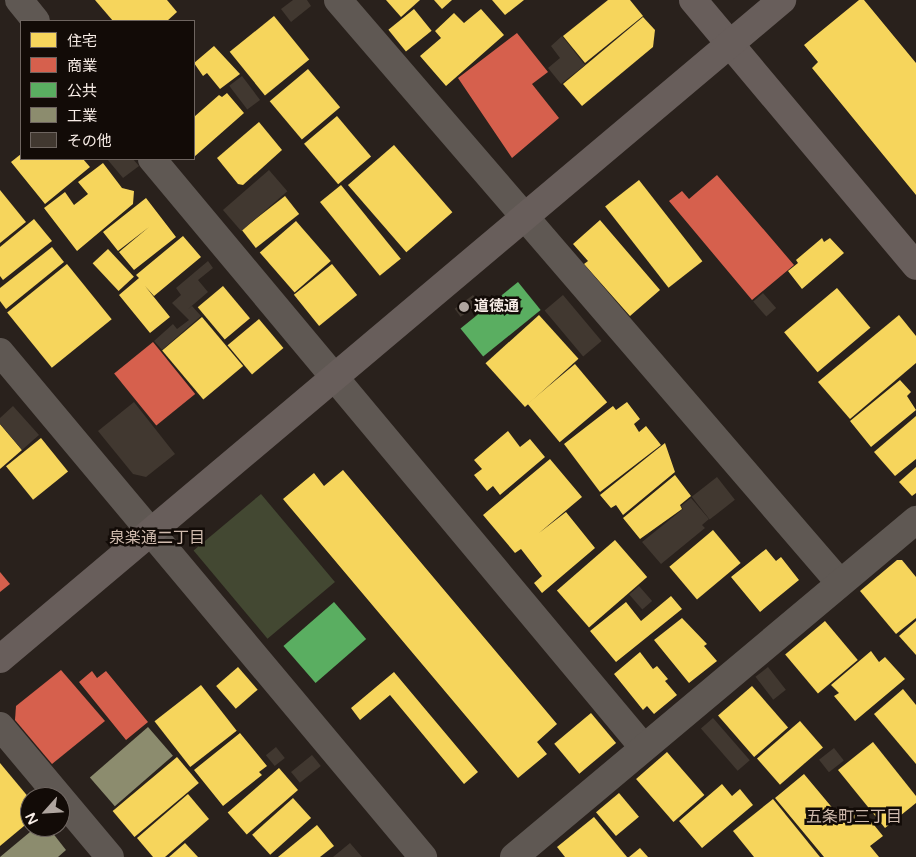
<!DOCTYPE html>
<meta charset="utf-8">
<style>
body{margin:0}
#map{position:relative;width:916px;height:857px;overflow:hidden;background:#29211c;font-family:"Varela Round","Noto Sans JP",sans-serif}
div>[style]{position:absolute}
.green>*{inset:0;background:#434832;transform-origin:0 0}
.homes>*{inset:0;background:#f6d55c;transform-origin:0 0}
.shops>*{inset:0;background:#d6604d;transform-origin:0 0}
.public>*{inset:0;background:#5aae61;transform-origin:0 0}
.industry>*{inset:0;background:#8c8c6e;transform-origin:0 0}
.building>*{inset:0;background:#413830;transform-origin:0 0}
.street>*{height:28px;margin:-14px;padding:0 14px;transform-origin:14px;border-radius:14px;background:#5f5853}
.secondary>*{height:28px;margin:-14px;padding:0 14px;transform-origin:14px;border-radius:14px;background:#685e5b}
.dots>*{width:14px;height:14px;translate:-50% -50%;box-sizing:border-box;border:2px solid #120b07;border-radius:50%}
span{translate:-50% -50%;white-space:nowrap;text-align:center;line-height:1.15;-webkit-text-stroke:5px #120b07;paint-order:stroke}
.poi-label{font-size:15px;color:#f7ece6;font-weight:700}
.left{translate:0 -50%;text-align:left}
.neighbourhood-label{font-size:16px;color:#cfbaad}
.legend{position:absolute;left:20px;top:20px;width:175px;height:140px;box-sizing:border-box;background:#120b07;border:1px solid #6e6560;margin:0;padding:6px 9px;list-style:none;font-size:15px;color:#f7ece6}
.legend li{display:flex;align-items:center;gap:10px;height:25px}
.legend b{width:25px;border:1px solid #6e6560}
.north{position:absolute;left:20px;top:787px;width:50px;height:50px;box-sizing:border-box;background:#120b07;border:1px solid #6e6560;border-radius:50%;rotate:244deg;font-size:14px;font-weight:700;line-height:20px;text-align:center;color:#f7ece6}
.north::after{content:'';display:block;margin:auto;width:18px;height:22px;background:#afa59f;clip-path:polygon(50% 0,100% 100%,50% 72%,0 100%)}
</style>
<div id="map">
<div class="green">
<i style="left:261px;top:494px;width:115px;height:88px;rotate:50deg"></i>
</div>
<div class="homes">
<i style="clip-path:polygon(95px 0,167px 0,177px 12px,167px 21px,113px 21px)"></i>
<i style="clip-path:polygon(386px 0,420px 0,401px 17px)"></i>
<i style="clip-path:polygon(434px 0,452px 0,442px 9px)"></i>
<i style="clip-path:polygon(492px 0,524px 0,505px 15px)"></i>
<i style="clip-path:polygon(608px 0,630px 0,643px 16px,585px 63px,563px 36px)"></i>
<i style="clip-path:polygon(859px 0,864px 0,916px 63px,916px 195px,812px 68px,818px 62px,804px 45px)"></i>
<i style="left:414px;top:9px;width:28px;height:33px;rotate:51deg"></i>
<i style="clip-path:polygon(481px 9px,504px 35px,446px 86px,420px 56px,441px 38px,435px 31px,454px 13px,464px 23px)"></i>
<i style="left:274px;top:16px;width:56px;height:57px;rotate:51deg"></i>
<i style="clip-path:polygon(643px 17px,655px 30px,653px 47px,582px 106px,563px 84px)"></i>
<i style="clip-path:polygon(214px 46px,240px 74px,220px 89px,207px 73px,203px 76px,194px 63px)"></i>
<i style="left:308px;top:69px;width:50px;height:50px;rotate:50deg"></i>
<i style="clip-path:polygon(227px 93px,244px 113px,194px 157px,194px 117px,219px 95px,222px 97px)"></i>
<i style="left:337px;top:116px;width:53px;height:43px;rotate:50deg"></i>
<i style="clip-path:polygon(259px 122px,282px 150px,243px 185px,238px 184px,217px 158px)"></i>
<i style="left:394px;top:145px;width:89px;height:61px;rotate:49deg"></i>
<i style="clip-path:polygon(21px 154px,21px 159px,83px 159px,90px 167px,45px 204px,11px 162px)"></i>
<i style="clip-path:polygon(103px 163px,122px 188px,134px 191px,133px 204px,77px 251px,44px 208px,65px 192px,74px 205px,88px 194px,78px 182px)"></i>
<i style="left:639px;top:180px;width:103px;height:43px;rotate:52deg"></i>
<i style="left:341px;top:185px;width:95px;height:27px;rotate:51deg"></i>
<i style="clip-path:polygon(0 190px,26px 222px,0 243px)"></i>
<i style="left:285px;top:196px;width:23px;height:55px;rotate:52deg"></i>
<i style="clip-path:polygon(146px 198px,176px 237px,134px 270px,119px 252px,149px 227px,118px 251px,103px 232px)"></i>
<i style="clip-path:polygon(34px 219px,52px 241px,3px 280px,0 276px,0 247px)"></i>
<i style="clip-path:polygon(600px 220px,660px 290px,630px 316px,584px 264px,588px 261px,573px 244px)"></i>
<i style="left:296px;top:221px;width:53px;height:48px;rotate:49deg"></i>
<i style="clip-path:polygon(183px 236px,201px 257px,154px 296px,145px 286px,170px 317px,150px 333px,119px 295px,139px 278px,136px 275px)"></i>
<i style="clip-path:polygon(822px 238px,824px 242px,830px 238px,844px 253px,802px 289px,788px 271px,798px 263px,796px 260px)"></i>
<i style="clip-path:polygon(52px 247px,64px 262px,6px 309px,0 301px,0 288px)"></i>
<i style="left:108px;top:249px;width:38px;height:21px;rotate:47deg"></i>
<i style="left:67px;top:264px;width:71px;height:77px;rotate:51deg"></i>
<i style="left:332px;top:264px;width:40px;height:49px;rotate:51deg"></i>
<i style="left:223px;top:286px;width:42px;height:33px;rotate:50deg"></i>
<i style="left:837px;top:288px;width:52px;height:69px;rotate:50deg"></i>
<i style="left:539px;top:315px;width:59px;height:72px;rotate:48deg"></i>
<i style="clip-path:polygon(899px 315px,916px 336px,916px 363px,850px 419px,818px 382px)"></i>
<i style="left:202px;top:317px;width:64px;height:52px;rotate:50deg"></i>
<i style="left:259px;top:319px;width:38px;height:41px;rotate:50deg"></i>
<i style="left:575px;top:364px;width:50px;height:62px;rotate:50deg"></i>
<i style="clip-path:polygon(900px 380px,911px 392px,907px 396px,916px 410px,871px 447px,850px 421px)"></i>
<i style="clip-path:polygon(627px 402px,640px 419px,634px 424px,639px 432px,646px 426px,661px 445px,600px 492px,564px 444px,613px 406px,616px 410px)"></i>
<i style="clip-path:polygon(916px 416px,916px 459px,895px 476px,874px 452px)"></i>
<i style="clip-path:polygon(0 424px,22px 450px,0 469px)"></i>
<i style="clip-path:polygon(508px 431px,520px 447px,530px 439px,545px 457px,500px 495px,493px 486px,487px 491px,474px 475px,482px 469px,474px 460px)"></i>
<i style="left:41px;top:438px;width:43px;height:45px;rotate:51deg"></i>
<i style="clip-path:polygon(665px 443px,675px 472px,623px 515px,616px 505px,611px 508px,600px 495px)"></i>
<i style="clip-path:polygon(550px 459px,582px 497px,539px 533px,566px 512px,595px 548px,542px 593px,534px 583px,542px 576px,521px 549px,515px 553px,483px 515px)"></i>
<i style="clip-path:polygon(916px 467px,916px 493px,912px 496px,899px 482px)"></i>
<i style="clip-path:polygon(343px 470px,557px 724px,537px 742px,547px 754px,518px 778px,283px 499px,314px 473px,324px 486px)"></i>
<i style="clip-path:polygon(675px 475px,691px 496px,680px 505px,682px 509px,640px 539px,623px 518px)"></i>
<i style="left:713px;top:530px;width:43px;height:57px;rotate:50deg"></i>
<i style="left:615px;top:540px;width:49px;height:77px;rotate:49deg"></i>
<i style="clip-path:polygon(766px 549px,776px 561px,781px 557px,799px 580px,760px 612px,731px 577px)"></i>
<i style="clip-path:polygon(897px 560px,902px 560px,916px 577px,916px 618px,896px 634px,860px 591px)"></i>
<i style="clip-path:polygon(671px 596px,682px 609px,616px 662px,590px 631px,626px 602px,641px 621px)"></i>
<i style="clip-path:polygon(682px 618px,707px 644px,704px 646px,717px 661px,689px 683px,654px 640px)"></i>
<i style="left:825px;top:621px;width:51px;height:52px;rotate:50deg"></i>
<i style="clip-path:polygon(916px 621px,916px 655px,899px 636px)"></i>
<i style="clip-path:polygon(871px 651px,879px 662px,885px 657px,905px 679px,855px 721px,834px 696px,839px 693px,831px 685px)"></i>
<i style="clip-path:polygon(640px 652px,653px 669px,657px 666px,668px 679px,665px 681px,677px 695px,654px 714px,647px 706px,643px 710px,614px 674px)"></i>
<i style="left:238px;top:667px;width:30px;height:29px;rotate:49deg"></i>
<i style="clip-path:polygon(394px 672px,478px 772px,464px 784px,390px 695px,360px 720px,351px 708px)"></i>
<i style="left:201px;top:685px;width:58px;height:59px;rotate:52deg"></i>
<i style="left:752px;top:686px;width:55px;height:45px;rotate:49deg"></i>
<i style="clip-path:polygon(903px 689px,916px 705px,916px 764px,874px 714px)"></i>
<i style="left:591px;top:713px;width:39px;height:48px;rotate:50deg"></i>
<i style="left:800px;top:721px;width:35px;height:57px;rotate:49deg"></i>
<i style="clip-path:polygon(240px 733px,267px 766px,259px 772px,262px 775px,223px 806px,194px 770px)"></i>
<i style="clip-path:polygon(873px 742px,916px 796px,916px 803px,885px 828px,838px 770px)"></i>
<i style="left:667px;top:752px;width:57px;height:41px;rotate:49deg"></i>
<i style="left:177px;top:757px;width:34px;height:84px;rotate:50deg"></i>
<i style="clip-path:polygon(0 763px,30px 799px,30px 821px,0 846px)"></i>
<i style="left:279px;top:768px;width:29px;height:68px;rotate:49deg"></i>
<i style="clip-path:polygon(804px 774px,845px 823px,861px 809px,883px 836px,870px 846px,879px 857px,824px 857px,775px 798px)"></i>
<i style="clip-path:polygon(722px 784px,732px 796px,740px 789px,753px 805px,702px 848px,679px 821px)"></i>
<i style="left:619px;top:793px;width:31px;height:30px;rotate:50deg"></i>
<i style="clip-path:polygon(188px 794px,209px 819px,165px 857px,153px 857px,137px 838px)"></i>
<i style="left:293px;top:798px;width:27px;height:55px;rotate:48deg"></i>
<i style="clip-path:polygon(773px 799px,820px 857px,754px 857px,733px 831px)"></i>
<i style="clip-path:polygon(594px 817px,627px 857px,565px 857px,557px 847px)"></i>
<i style="clip-path:polygon(317px 825px,334px 846px,320px 857px,278px 857px)"></i>
<i style="clip-path:polygon(185px 843px,198px 857px,169px 857px)"></i>
<i style="clip-path:polygon(640px 848px,648px 857px,629px 857px)"></i>
</div>
<div class="shops">
<i style="clip-path:polygon(517px 33px,548px 72px,532px 84px,559px 118px,512px 158px,458px 78px)"></i>
<i style="clip-path:polygon(717px 175px,794px 265px,752px 300px,669px 201px,682px 191px,689px 199px)"></i>
<i style="left:153px;top:342px;width:67px;height:50px;rotate:51deg"></i>
<i style="clip-path:polygon(0 572px,10px 584px,0 592px)"></i>
<i style="clip-path:polygon(61px 670px,105px 721px,52px 764px,15px 720px,16px 706px)"></i>
<i style="clip-path:polygon(92px 671px,97px 678px,106px 671px,148px 722px,126px 740px,79px 682px)"></i>
</div>
<div class="public">
<i style="left:518px;top:282px;width:36px;height:74px;rotate:51deg"></i>
<i style="left:334px;top:602px;width:49px;height:67px;rotate:49deg"></i>
</div>
<div class="industry">
<i style="left:148px;top:727px;width:38px;height:77px;rotate:49deg"></i>
<i style="clip-path:polygon(36px 827px,48px 827px,66px 850px,58px 857px,0 857px)"></i>
</div>
<div class="building">
<i style="clip-path:polygon(293px 0,307px 0,311px 6px,291px 22px,281px 9px)"></i>
<i style="clip-path:polygon(562px 36px,585px 65px,561px 84px,548px 68px,560px 58px,551px 46px)"></i>
<i style="left:242px;top:76px;width:30px;height:16px;rotate:53deg"></i>
<i style="clip-path:polygon(107px 159px,133px 159px,139px 166px,123px 178px)"></i>
<i style="left:269px;top:170px;width:28px;height:61px;rotate:49deg"></i>
<i style="clip-path:polygon(208px 261px,213px 268px,198px 280px,208px 292px,187px 310px,192px 306px,201px 316px,162px 350px,154px 341px,173px 324px,177px 329px,189px 320px,172px 303px,181px 295px,176px 288px)"></i>
<i style="left:763px;top:293px;width:20px;height:13px;rotate:49deg"></i>
<i style="left:473px;top:295px;width:10px;height:23px;rotate:53deg"></i>
<i style="left:563px;top:295px;width:60px;height:24px;rotate:50deg"></i>
<i style="clip-path:polygon(134px 402px,175px 454px,146px 477px,133px 474px,98px 431px)"></i>
<i style="clip-path:polygon(13px 406px,39px 435px,22px 450px,0 424px,0 418px)"></i>
<i style="left:717px;top:477px;width:29px;height:32px;rotate:52deg"></i>
<i style="clip-path:polygon(691px 498px,709px 519px,702px 525px,705px 528px,661px 564px,642px 542px,683px 509px,681px 506px)"></i>
<i style="left:639px;top:586px;width:20px;height:13px;rotate:49deg"></i>
<i style="left:768px;top:667px;width:29px;height:16px;rotate:52deg"></i>
<i style="left:713px;top:718px;width:56px;height:16px;rotate:49deg"></i>
<i style="left:276px;top:747px;width:14px;height:13px;rotate:51deg"></i>
<i style="left:834px;top:748px;width:16px;height:19px;rotate:52deg"></i>
<i style="left:312px;top:755px;width:14px;height:27px;rotate:51deg"></i>
<i style="clip-path:polygon(350px 843px,362px 857px,333px 857px)"></i>
</div>
<div class="street">
<i style="left:19px;top:0;width:27px;rotate:51deg"></i>
<i style="left:338px;top:0;width:769px;rotate:49.27deg"></i>
<i style="left:152px;top:159px;width:767px;rotate:50.13deg"></i>
<i style="left:0;top:352px;width:659px;rotate:50.05deg"></i>
<i style="left:0;top:726px;width:171px;rotate:50deg"></i>
<i style="left:514px;top:857px;width:525px;rotate:-39.97deg"></i>
</div>
<div class="secondary">
<i style="left:693px;top:0;width:347px;rotate:50deg"></i>
<i style="left:0;top:659px;width:1023px;rotate:-40.12deg"></i>
</div>
<div class="dots">
<i style="left:464px;top:307px;background:#afa59f"></i>
</div>
<div class="poi-label">
<span class="left" style="left:474px;top:307px">道徳通</span>
</div>
<div class="neighbourhood-label">
<span style="left:157px;top:538px">泉楽通二丁目</span>
<span style="left:854px;top:817px">五条町三丁目</span>
</div>
<ul class="legend">
<li><b style="height:14px;background:#f6d55c"></b>住宅</li>
<li><b style="height:14px;background:#d6604d"></b>商業</li>
<li><b style="height:14px;background:#5aae61"></b>公共</li>
<li><b style="height:14px;background:#8c8c6e"></b>工業</li>
<li><b style="height:14px;background:#413830"></b>その他</li>
</ul>
<div class="north">N</div>
</div>
